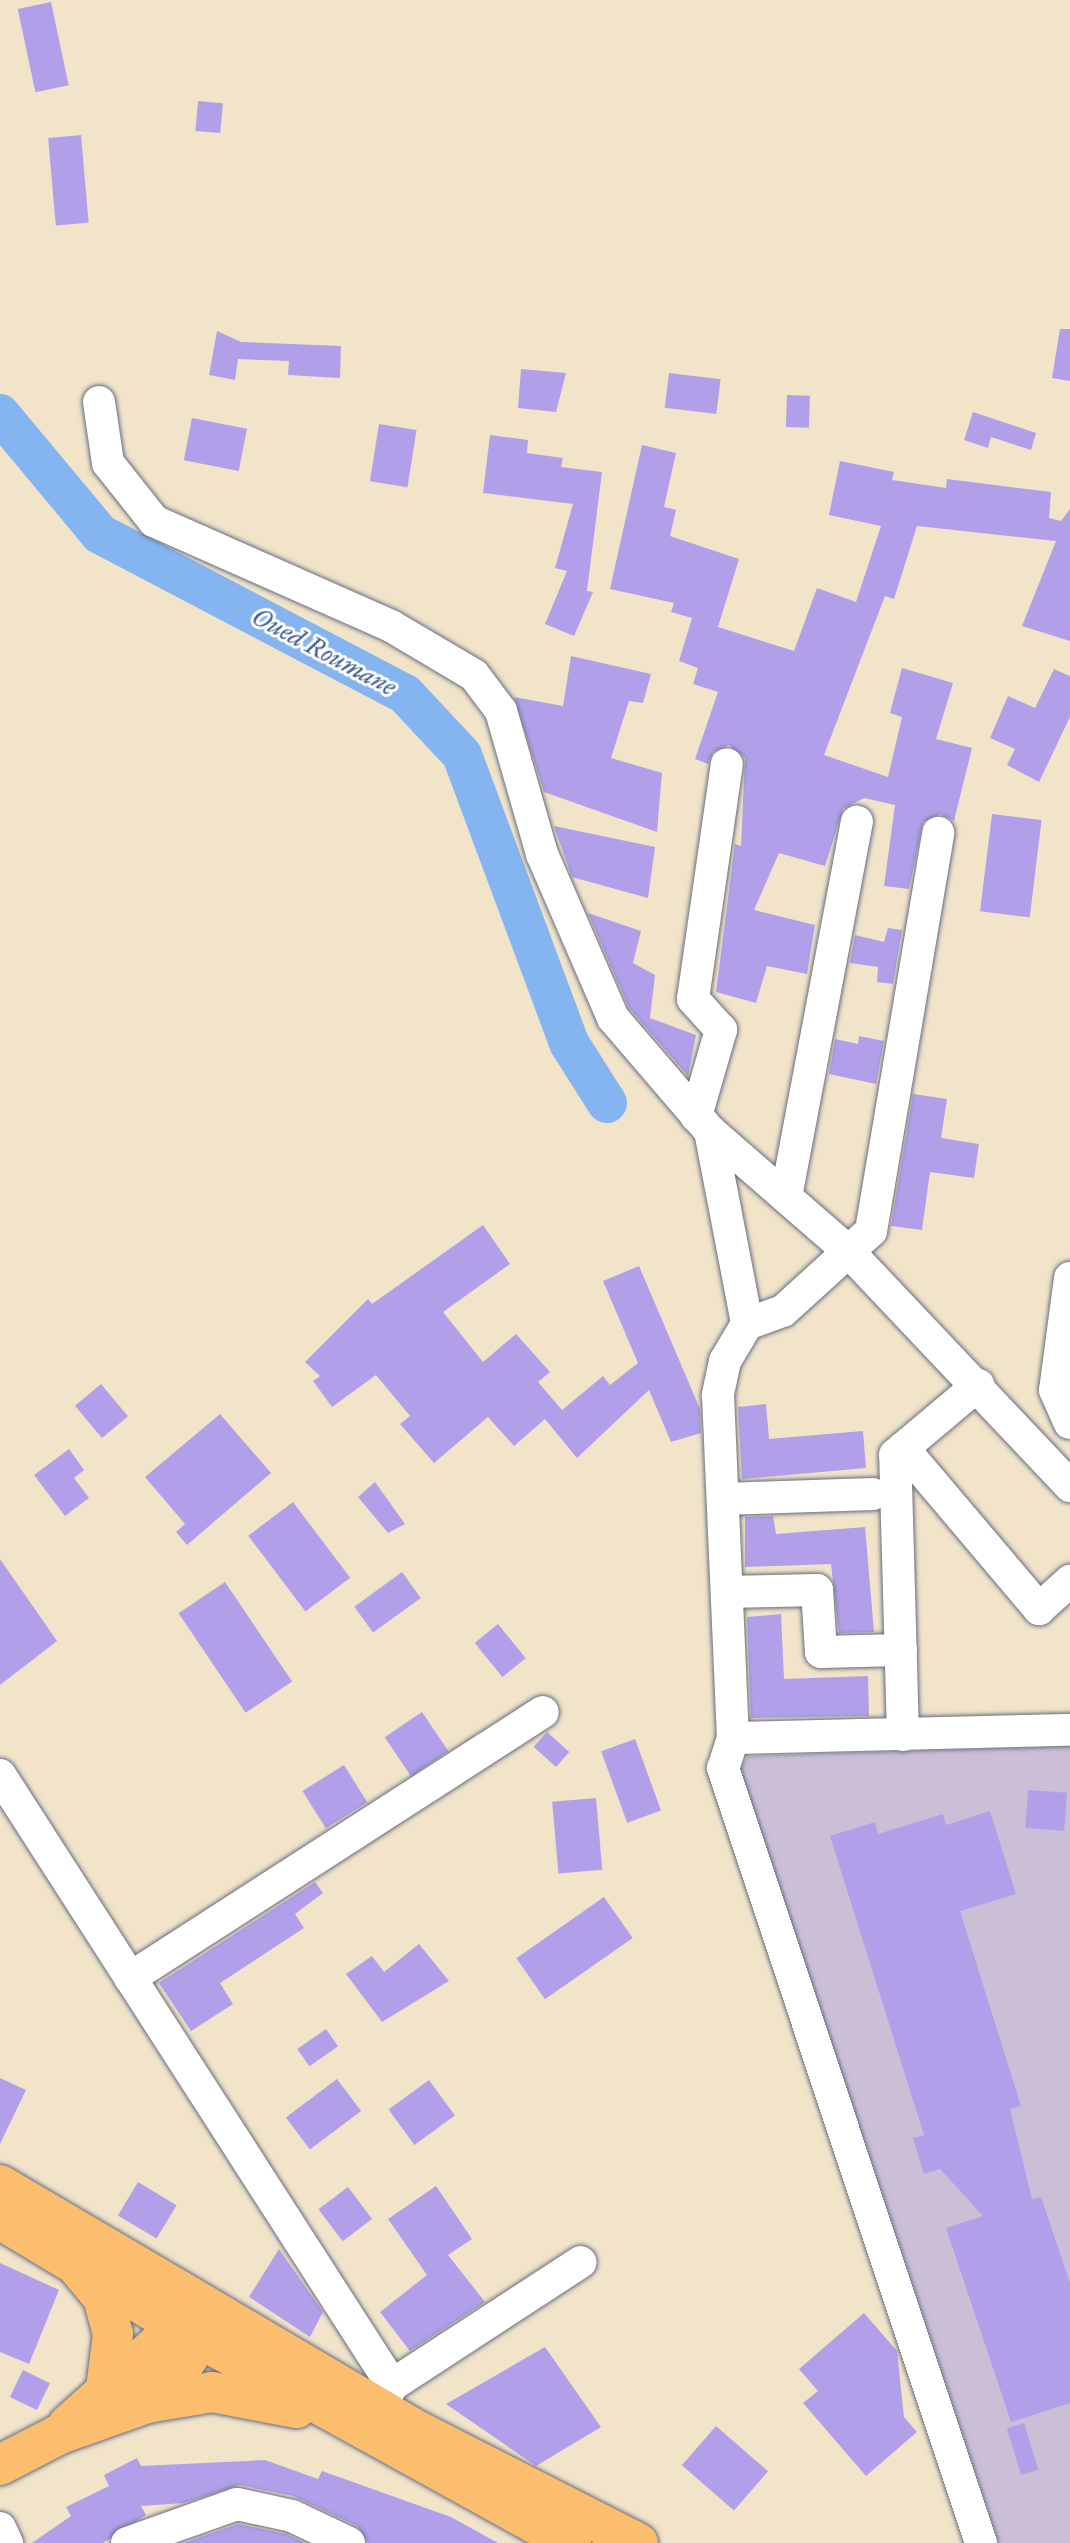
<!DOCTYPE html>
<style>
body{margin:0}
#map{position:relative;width:1070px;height:2543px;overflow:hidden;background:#f2e4c9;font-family:"IM FELL Great Primer",serif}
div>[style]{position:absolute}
.industrial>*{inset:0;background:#cabfd6}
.river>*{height:40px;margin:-20px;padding:0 20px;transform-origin:20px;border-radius:20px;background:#84b5f0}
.building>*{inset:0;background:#b1a0e9;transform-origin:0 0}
.roads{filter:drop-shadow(0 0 2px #666e83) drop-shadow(0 0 2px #666e83)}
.minor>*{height:32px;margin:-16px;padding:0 16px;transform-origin:16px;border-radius:16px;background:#fff}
.major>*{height:40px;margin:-20px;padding:0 20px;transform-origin:20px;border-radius:20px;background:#fbbd6e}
span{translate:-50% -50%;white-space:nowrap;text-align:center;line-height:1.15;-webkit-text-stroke:6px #fff;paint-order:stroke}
.water-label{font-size:26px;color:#405e91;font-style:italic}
</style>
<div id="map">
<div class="industrial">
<i style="clip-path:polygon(1070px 1746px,1070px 2543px,999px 2543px,739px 1770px,748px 1756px)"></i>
</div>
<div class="river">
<i style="left:0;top:414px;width:156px;rotate:50.2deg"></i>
<i style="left:100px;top:534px;width:344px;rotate:27.7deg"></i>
<i style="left:405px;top:694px;width:83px;rotate:46.9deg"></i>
<i style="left:462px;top:755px;width:307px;rotate:69.6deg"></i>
<i style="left:569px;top:1043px;width:71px;rotate:57.7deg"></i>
</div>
<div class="building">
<i style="left:51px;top:2px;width:85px;height:34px;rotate:78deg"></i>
<i style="left:198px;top:101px;width:25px;height:30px;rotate:5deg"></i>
<i style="left:81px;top:135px;width:88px;height:33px;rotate:85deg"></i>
<i style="clip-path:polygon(1060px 329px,1070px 329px,1070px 381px,1052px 378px)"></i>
<i style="clip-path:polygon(217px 331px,241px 342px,341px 346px,340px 378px,288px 375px,289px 361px,238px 359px,235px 380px,209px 375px)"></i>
<i style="clip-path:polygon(521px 369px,566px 373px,556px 412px,518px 408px)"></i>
<i style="left:669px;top:373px;width:52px;height:35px;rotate:7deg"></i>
<i style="left:787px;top:395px;width:23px;height:32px;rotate:2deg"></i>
<i style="clip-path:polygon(973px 412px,1036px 433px,1031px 450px,991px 437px,988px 448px,964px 440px)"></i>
<i style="left:192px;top:418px;width:56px;height:43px;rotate:11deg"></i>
<i style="left:379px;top:424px;width:38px;height:58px;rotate:9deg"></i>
<i style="clip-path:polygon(490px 435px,528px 440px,527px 453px,563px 458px,561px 467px,602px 472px,587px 591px,593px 592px,574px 636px,545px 624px,567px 571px,555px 568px,573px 504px,483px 493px)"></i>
<i style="clip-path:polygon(642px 445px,676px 453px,664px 507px,676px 510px,670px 536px,739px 559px,718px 627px,794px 651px,817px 588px,856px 602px,881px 526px,829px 515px,840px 461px,894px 472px,892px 480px,946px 488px,947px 479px,1051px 492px,1049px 518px,1061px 521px,1070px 509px,1070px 641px,1022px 626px,1056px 541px,917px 526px,894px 599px,885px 596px,824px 755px,888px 777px,902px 717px,890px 713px,902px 668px,953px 683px,936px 739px,972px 748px,954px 821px,940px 814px,923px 822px,909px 889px,884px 886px,895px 805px,864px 798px,843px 809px,825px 866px,779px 853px,754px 910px,815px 925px,807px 974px,767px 966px,756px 1003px,716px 992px,735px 844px,741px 846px,745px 758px,729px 745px,713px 752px,708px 764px,695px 759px,718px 692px,693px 684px,698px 668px,679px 661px,692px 618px,671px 612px,674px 603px,610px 589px)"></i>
<i style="clip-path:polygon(571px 656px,651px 674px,643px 703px,629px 701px,611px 758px,662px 773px,657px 832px,544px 792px,514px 697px,563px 706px)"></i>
<i style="clip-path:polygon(1054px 669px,1070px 676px,1070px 717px,1039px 782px,1007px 765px,1015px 749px,990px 738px,1008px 696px,1035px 708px)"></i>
<i style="left:992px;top:814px;width:50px;height:98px;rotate:7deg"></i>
<i style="clip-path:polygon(554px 826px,655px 847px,648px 898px,572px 877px)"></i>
<i style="clip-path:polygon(588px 913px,641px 931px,633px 963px,655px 975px,650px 1018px,696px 1035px,688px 1076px,629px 1008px)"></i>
<i style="clip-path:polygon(888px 928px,902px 930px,893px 984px,877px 982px,878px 967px,850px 963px,855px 935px,884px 942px)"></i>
<i style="clip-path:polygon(859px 1036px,884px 1041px,876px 1084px,829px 1074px,835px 1039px,858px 1044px)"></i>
<i style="clip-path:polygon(913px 1094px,947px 1099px,941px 1138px,979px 1144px,974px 1178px,930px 1172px,922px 1230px,891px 1226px)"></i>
<i style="clip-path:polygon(483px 1225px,510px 1264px,443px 1312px,483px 1362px,516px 1334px,550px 1372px,538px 1382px,562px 1410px,603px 1376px,610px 1385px,638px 1363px,603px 1281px,639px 1266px,700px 1409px,701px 1433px,671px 1442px,649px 1390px,577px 1458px,545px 1419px,514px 1446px,488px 1417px,434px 1463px,400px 1424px,410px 1416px,376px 1375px,332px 1407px,313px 1381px,320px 1376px,305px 1362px,368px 1299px,372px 1304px)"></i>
<i style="left:101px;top:1384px;width:42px;height:34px;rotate:50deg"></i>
<i style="clip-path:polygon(766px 1404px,769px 1439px,863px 1431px,866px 1468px,742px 1479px,738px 1407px)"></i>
<i style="clip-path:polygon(220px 1414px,271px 1473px,187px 1545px,176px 1532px,185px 1524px,145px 1477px)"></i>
<i style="clip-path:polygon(69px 1449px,84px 1470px,74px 1478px,89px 1498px,65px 1516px,34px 1475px)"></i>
<i style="clip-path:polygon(375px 1482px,405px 1524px,388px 1533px,358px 1497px)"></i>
<i style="left:293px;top:1502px;width:95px;height:56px;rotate:53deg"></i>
<i style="clip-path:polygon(773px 1516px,776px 1534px,865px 1527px,874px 1632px,839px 1633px,831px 1564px,745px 1567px,745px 1517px)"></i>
<i style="clip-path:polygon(0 1559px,57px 1641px,0 1685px)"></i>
<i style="left:402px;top:1572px;width:32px;height:59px;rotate:54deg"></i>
<i style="left:225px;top:1582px;width:120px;height:56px;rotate:56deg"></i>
<i style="clip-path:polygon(781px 1614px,784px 1679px,868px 1676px,869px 1716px,751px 1718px,747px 1617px)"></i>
<i style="left:498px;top:1624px;width:44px;height:30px;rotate:51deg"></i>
<i style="left:422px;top:1712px;width:47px;height:45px;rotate:56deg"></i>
<i style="left:547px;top:1732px;width:30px;height:20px;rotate:42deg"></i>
<i style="left:635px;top:1739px;width:76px;height:36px;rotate:70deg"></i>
<i style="left:344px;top:1765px;width:44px;height:49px;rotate:58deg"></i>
<i style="left:1028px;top:1790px;width:39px;height:38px;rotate:4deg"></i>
<i style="left:596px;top:1798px;width:72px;height:44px;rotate:85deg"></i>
<i style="clip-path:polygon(990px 1811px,1016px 1894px,960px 1911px,1021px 2106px,1010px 2109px,1032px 2199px,1041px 2197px,1070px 2283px,1070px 2403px,1011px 2422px,946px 2228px,983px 2216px,940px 2169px,924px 2174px,913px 2138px,924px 2135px,830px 1836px,875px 1822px,878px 1834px,943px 1814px,946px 1825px)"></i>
<i style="clip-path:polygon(315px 1882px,323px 1893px,295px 1914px,304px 1928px,220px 1983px,233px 2004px,191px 2031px,159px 1983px)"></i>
<i style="left:604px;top:1897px;width:50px;height:107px;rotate:55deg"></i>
<i style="clip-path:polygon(419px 1944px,449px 1981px,382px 2022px,346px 1974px,372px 1956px,384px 1972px)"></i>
<i style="left:326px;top:2029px;width:21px;height:35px;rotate:55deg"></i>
<i style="clip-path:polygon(0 2078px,26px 2090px,0 2144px)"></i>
<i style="left:337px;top:2079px;width:40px;height:64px;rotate:53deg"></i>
<i style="left:429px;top:2080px;width:44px;height:50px;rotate:54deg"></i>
<i style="left:138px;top:2182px;width:45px;height:39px;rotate:31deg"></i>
<i style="clip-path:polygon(436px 2186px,472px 2239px,448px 2255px,485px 2302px,410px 2351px,380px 2312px,427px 2275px,388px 2219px)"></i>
<i style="left:348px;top:2187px;width:40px;height:37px;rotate:53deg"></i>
<i style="clip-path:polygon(279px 2249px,323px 2312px,310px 2337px,249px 2297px)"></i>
<i style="clip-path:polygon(0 2263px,59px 2290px,29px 2364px,0 2352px)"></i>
<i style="clip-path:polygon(864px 2313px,897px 2351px,904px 2417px,917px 2432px,866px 2476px,803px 2403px,818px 2391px,799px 2369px)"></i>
<i style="clip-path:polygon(545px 2347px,601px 2427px,536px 2466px,446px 2404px)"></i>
<i style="left:23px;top:2370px;width:30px;height:30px;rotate:26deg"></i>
<i style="left:1024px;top:2423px;width:49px;height:18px;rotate:73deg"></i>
<i style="left:716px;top:2426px;width:69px;height:52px;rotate:41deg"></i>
<i style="clip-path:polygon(137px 2458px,141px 2466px,265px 2460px,318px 2479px,322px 2471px,451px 2517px,498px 2543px,368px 2543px,357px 2526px,293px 2496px,240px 2485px,184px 2503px,141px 2506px,146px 2515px,103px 2543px,32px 2543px,71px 2516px,66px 2507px,109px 2486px,104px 2475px)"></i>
<i style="clip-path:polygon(238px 2524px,286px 2534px,305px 2543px,184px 2543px)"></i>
</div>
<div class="roads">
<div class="minor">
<i style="left:99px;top:402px;width:62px;rotate:81.6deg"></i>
<i style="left:108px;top:463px;width:74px;rotate:51.6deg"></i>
<i style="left:154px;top:521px;width:259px;rotate:23.9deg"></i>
<i style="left:391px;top:626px;width:96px;rotate:30.6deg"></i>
<i style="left:474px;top:675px;width:45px;rotate:53.1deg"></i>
<i style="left:501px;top:711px;width:149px;rotate:74deg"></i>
<i style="left:542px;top:854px;width:179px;rotate:66.6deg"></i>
<i style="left:613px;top:1018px;width:149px;rotate:49.4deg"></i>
<i style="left:710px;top:1131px;width:197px;rotate:79.1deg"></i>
<i style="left:747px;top:1324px;width:43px;rotate:120.7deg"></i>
<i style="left:725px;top:1361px;width:35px;rotate:102deg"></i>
<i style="left:718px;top:1395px;width:343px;rotate:87.5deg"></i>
<i style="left:733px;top:1738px;width:32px;rotate:108deg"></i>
<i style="left:723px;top:1768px;width:817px;rotate:71.59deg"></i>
<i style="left:696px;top:1116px;width:90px;rotate:-73.8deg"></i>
<i style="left:721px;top:1030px;width:42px;rotate:-132.1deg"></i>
<i style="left:693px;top:999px;width:237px;rotate:-81.8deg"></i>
<i style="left:710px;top:1131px;width:181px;rotate:41deg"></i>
<i style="left:847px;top:1250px;width:325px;rotate:46.6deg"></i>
<i style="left:786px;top:1197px;width:382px;rotate:-79.3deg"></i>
<i style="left:1070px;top:1278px;width:113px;rotate:97.6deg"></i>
<i style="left:1055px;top:1390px;width:36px;rotate:66deg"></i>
<i style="left:747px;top:1324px;width:38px;rotate:-20deg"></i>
<i style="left:783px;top:1311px;width:119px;rotate:-42.3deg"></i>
<i style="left:871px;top:1231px;width:404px;rotate:-80.4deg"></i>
<i style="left:903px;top:1448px;width:211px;rotate:49.8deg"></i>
<i style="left:1039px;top:1609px;width:42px;rotate:-42.1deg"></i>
<i style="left:723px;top:1499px;width:150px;rotate:-1.9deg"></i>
<i style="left:727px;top:1592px;width:90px;rotate:-1.3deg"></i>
<i style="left:817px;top:1590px;width:62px;rotate:86.3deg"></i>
<i style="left:821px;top:1652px;width:80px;rotate:-1.4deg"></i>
<i style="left:903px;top:1735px;width:280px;rotate:-91.6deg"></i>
<i style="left:895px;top:1455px;width:109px;rotate:-40.1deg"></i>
<i style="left:733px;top:1738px;width:337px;rotate:-1.4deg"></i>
<i style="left:0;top:1775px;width:725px;rotate:57.27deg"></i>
<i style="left:130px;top:1978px;width:491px;rotate:-32.8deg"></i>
<i style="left:383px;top:2402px;width:19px;rotate:-62deg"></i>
<i style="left:392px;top:2385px;width:225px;rotate:-33.1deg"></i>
<i style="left:0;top:2528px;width:17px;rotate:65deg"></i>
<i style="left:127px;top:2543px;width:117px;rotate:-19.5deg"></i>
<i style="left:237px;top:2504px;width:56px;rotate:12.3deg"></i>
<i style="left:292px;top:2516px;width:63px;rotate:25.3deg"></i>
</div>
<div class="major">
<i style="left:0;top:2185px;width:483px;rotate:30.5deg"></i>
<i style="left:416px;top:2430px;width:249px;rotate:27deg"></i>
<i style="left:0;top:2219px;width:222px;rotate:31deg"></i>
<i style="left:190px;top:2333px;width:435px;rotate:28.9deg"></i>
<i style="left:80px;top:2270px;width:35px;rotate:50deg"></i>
<i style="left:103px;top:2297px;width:38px;rotate:75deg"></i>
<i style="left:113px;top:2334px;width:55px;rotate:97.3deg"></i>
<i style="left:147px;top:2403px;width:66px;rotate:-9.6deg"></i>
<i style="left:212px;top:2392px;width:86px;rotate:10.8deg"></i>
<i style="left:68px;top:2425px;width:121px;rotate:-42deg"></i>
<i style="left:158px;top:2344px;width:51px;rotate:-19.5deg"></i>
<i style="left:0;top:2465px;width:68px;rotate:-27.3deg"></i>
<i style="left:60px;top:2434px;width:92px;rotate:-19.6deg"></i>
<i style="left:147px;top:2403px;width:32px;rotate:-39deg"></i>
<i style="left:172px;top:2383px;width:32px;rotate:-58deg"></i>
<i style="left:189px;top:2356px;width:47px;rotate:-97.3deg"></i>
</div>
</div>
<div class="water-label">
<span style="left:324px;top:652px;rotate:28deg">Oued Roumane</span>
</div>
</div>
